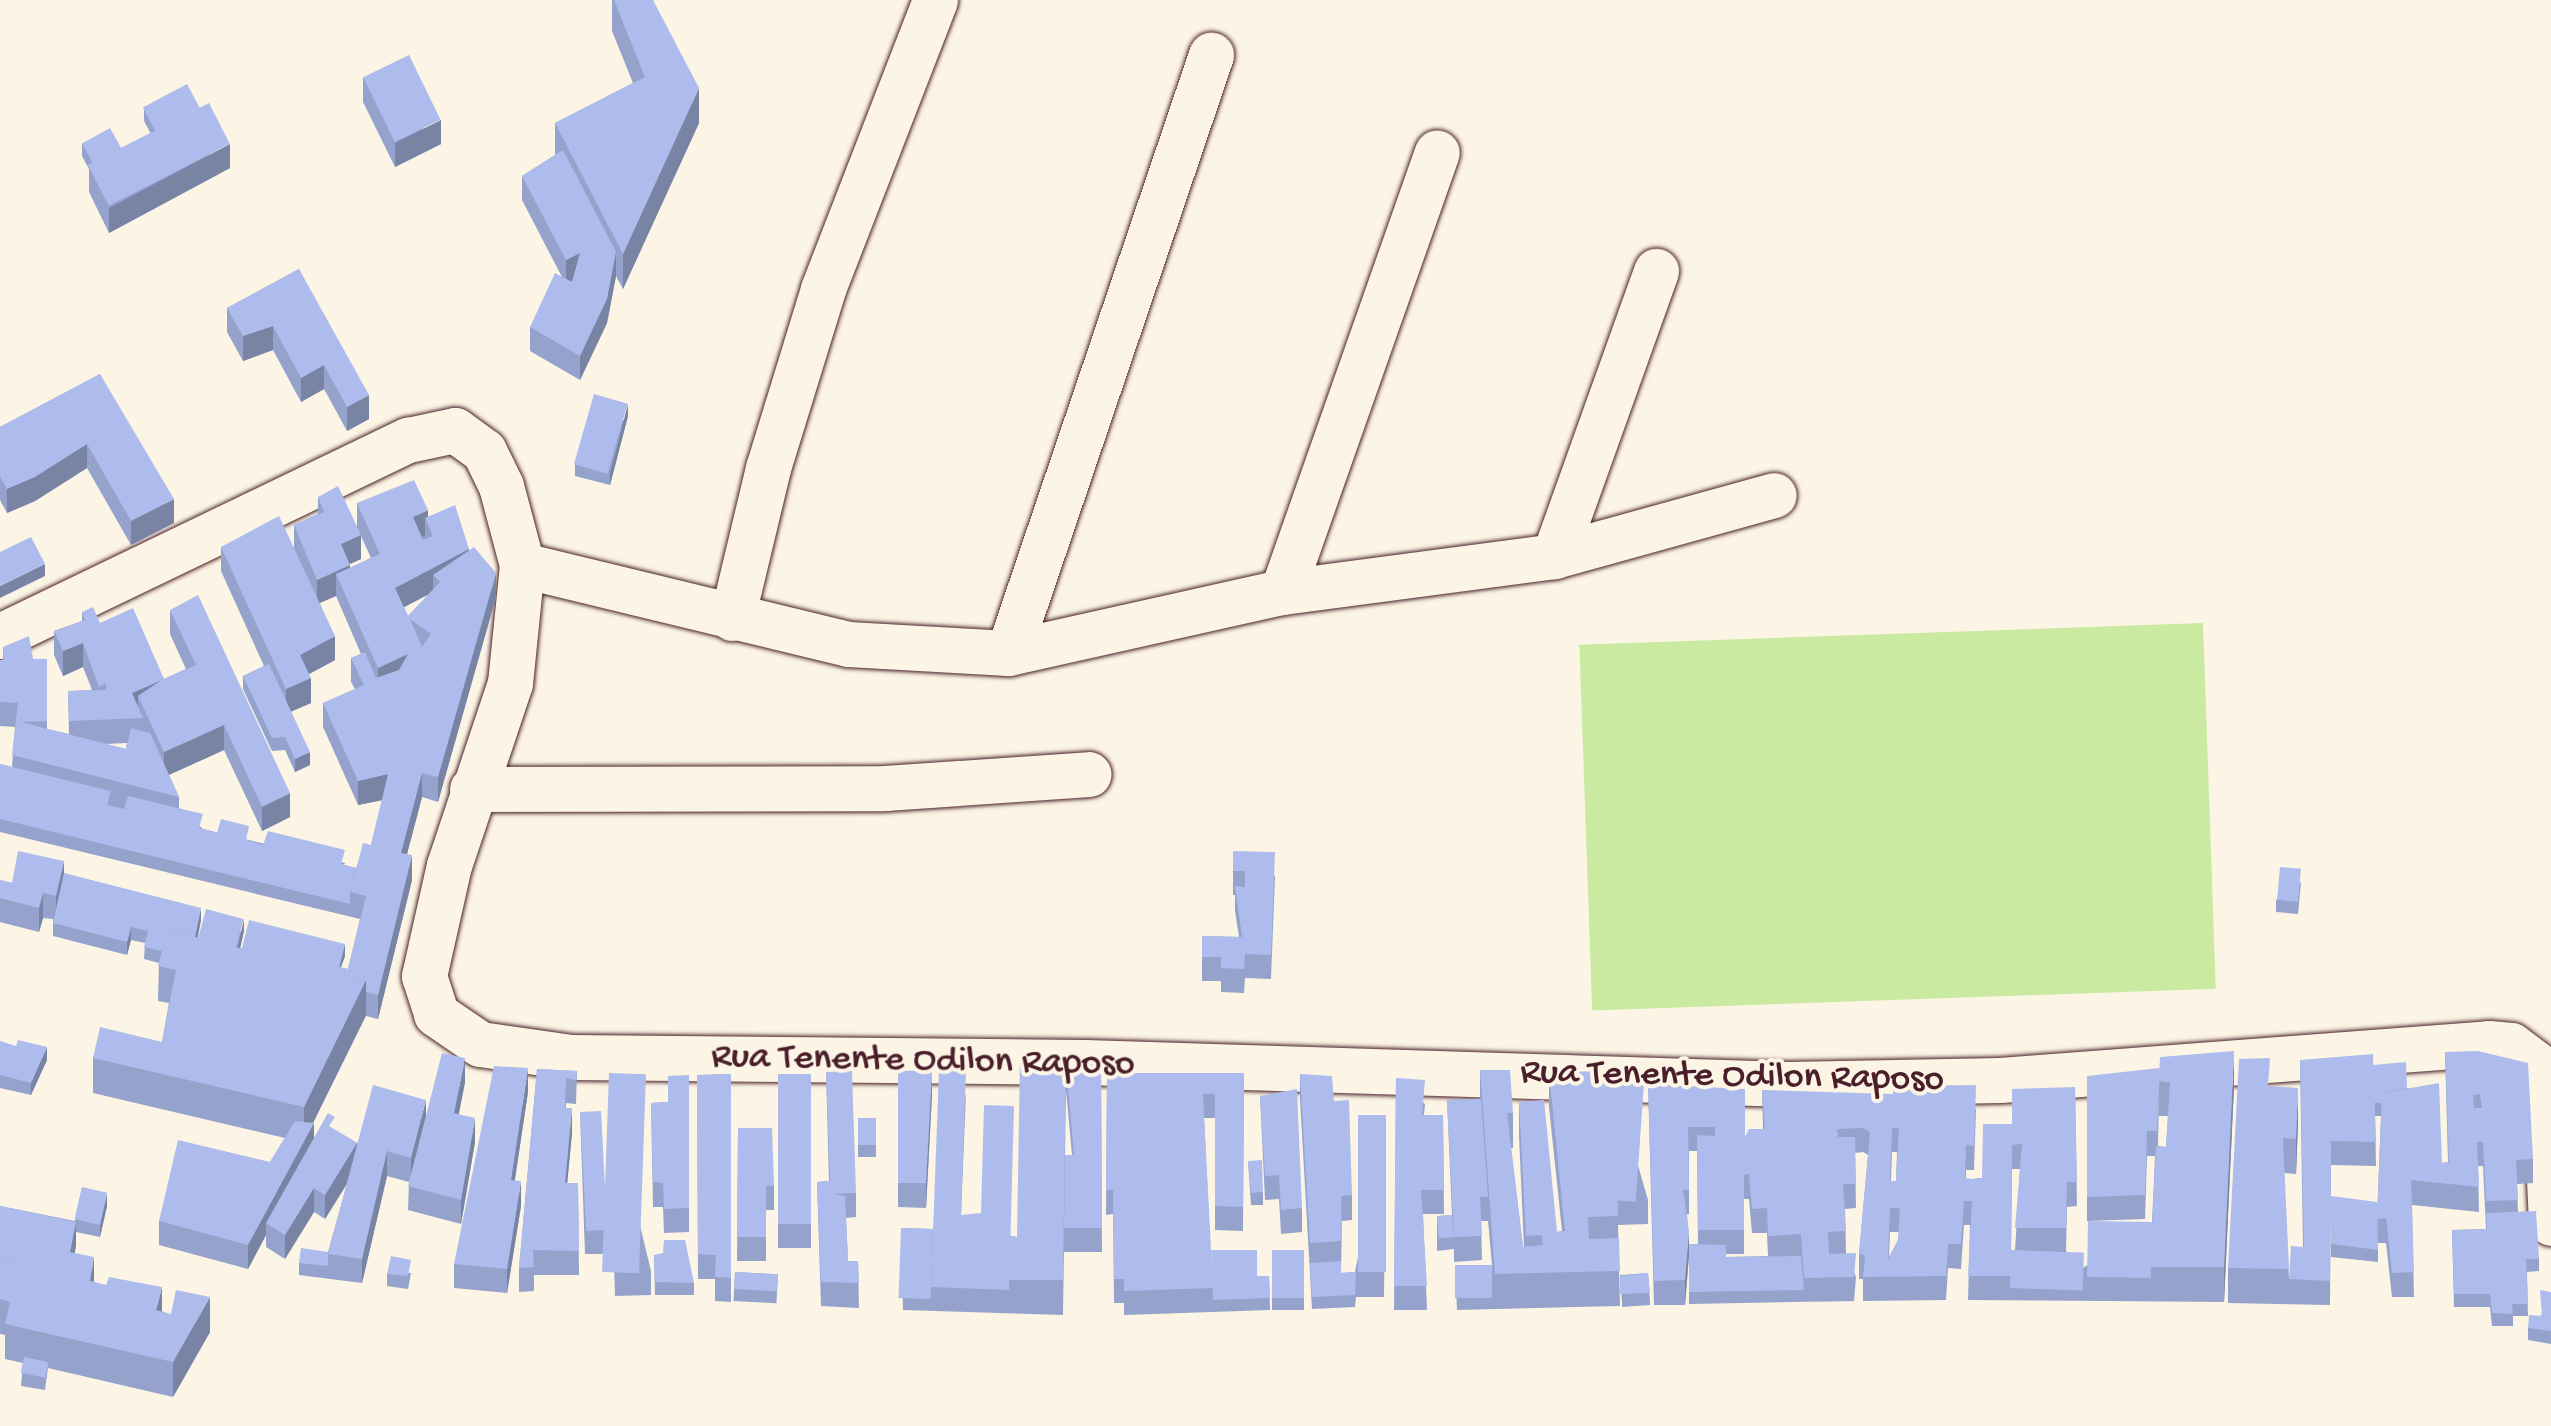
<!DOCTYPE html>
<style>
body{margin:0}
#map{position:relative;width:2551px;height:1426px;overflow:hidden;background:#fcf5e5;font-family:"Gochi Hand",sans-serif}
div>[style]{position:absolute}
.green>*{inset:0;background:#cae9a1;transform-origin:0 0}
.roads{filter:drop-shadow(0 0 2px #4a1f2b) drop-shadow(0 0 2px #4a1f2b)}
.minor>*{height:45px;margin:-22.5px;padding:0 22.5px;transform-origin:22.5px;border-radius:22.5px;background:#fcf5e5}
.wall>*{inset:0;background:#95a2cb;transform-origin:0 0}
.shaded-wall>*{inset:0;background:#7984a5}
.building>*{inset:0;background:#adbcec;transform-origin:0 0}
span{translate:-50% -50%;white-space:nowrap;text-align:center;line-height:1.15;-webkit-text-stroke:8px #fcf5e5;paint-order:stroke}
.street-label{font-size:38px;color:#4a1f2b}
</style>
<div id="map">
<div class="green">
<i style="left:2203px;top:623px;width:366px;height:624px;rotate:88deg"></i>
</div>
<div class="roads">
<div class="minor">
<i style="left:1554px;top:556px;width:303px;rotate:-70.3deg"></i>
<i style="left:522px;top:565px;width:335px;rotate:13.6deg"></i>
<i style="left:848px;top:644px;width:160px;rotate:3.2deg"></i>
<i style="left:1008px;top:653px;width:281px;rotate:-12.6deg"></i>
<i style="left:1282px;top:592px;width:274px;rotate:-7.5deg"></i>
<i style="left:1554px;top:556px;width:228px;rotate:-15.5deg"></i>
<i style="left:1282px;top:592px;width:466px;rotate:-70.6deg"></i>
<i style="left:732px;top:618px;width:154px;rotate:-76.5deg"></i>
<i style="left:768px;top:468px;width:187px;rotate:-72.9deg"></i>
<i style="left:823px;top:289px;width:310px;rotate:-68.8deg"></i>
<i style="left:0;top:636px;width:453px;rotate:-25.7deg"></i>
<i style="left:408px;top:440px;width:48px;rotate:-12deg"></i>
<i style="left:455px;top:430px;width:36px;rotate:36deg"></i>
<i style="left:484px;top:451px;width:39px;rotate:64deg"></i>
<i style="left:501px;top:486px;width:82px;rotate:75.1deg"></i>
<i style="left:522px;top:565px;width:119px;rotate:95.8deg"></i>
<i style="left:510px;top:683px;width:192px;rotate:108.5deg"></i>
<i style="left:449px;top:865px;width:114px;rotate:102.7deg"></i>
<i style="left:424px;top:976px;width:40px;rotate:72deg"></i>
<i style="left:436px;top:1014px;width:53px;rotate:34.3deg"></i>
<i style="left:480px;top:1044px;width:92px;rotate:8.1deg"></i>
<i style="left:571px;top:1057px;width:514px;rotate:0.56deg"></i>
<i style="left:1085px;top:1062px;width:703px;rotate:1.79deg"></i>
<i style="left:1788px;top:1084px;width:212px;rotate:-1.1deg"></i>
<i style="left:2000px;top:1080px;width:490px;rotate:-4.3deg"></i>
<i style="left:2489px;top:1043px;width:22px;rotate:5deg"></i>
<i style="left:2511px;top:1045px;width:30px;rotate:37deg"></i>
<i style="left:2535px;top:1063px;width:54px;rotate:78.3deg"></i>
<i style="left:2546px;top:1116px;width:107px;rotate:87.3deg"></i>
<i style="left:1008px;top:653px;width:632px;rotate:-71.25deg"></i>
<i style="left:472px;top:789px;width:413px;rotate:-0.1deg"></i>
<i style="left:885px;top:788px;width:204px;rotate:-3.9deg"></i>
</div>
</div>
<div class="wall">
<i style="clip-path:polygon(612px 0,653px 0,699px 123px,623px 289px,616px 276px,607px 323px,580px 380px,530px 351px,530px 327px,562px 277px,522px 200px,522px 176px,555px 155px,555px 123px,633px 83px,612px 31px)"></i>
<i style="clip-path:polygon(363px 77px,441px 144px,395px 167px,363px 102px)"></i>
<i style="clip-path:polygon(144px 109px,230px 168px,109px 233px,89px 192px,89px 169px,82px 156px,82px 143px,122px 150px,151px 134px,144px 121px)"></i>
<i style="clip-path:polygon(299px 269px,369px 419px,347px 431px,324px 389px,301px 402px,273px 350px,243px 361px,227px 332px,227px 308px)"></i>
<i style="clip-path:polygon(100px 374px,174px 523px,131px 545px,87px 468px,35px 501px,7px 513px,0 500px,0 427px)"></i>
<i style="clip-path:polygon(628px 416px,610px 485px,575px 476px,575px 464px)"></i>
<i style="clip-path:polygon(evenodd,318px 497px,357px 526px,357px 503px,428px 517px,469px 550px,496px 597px,438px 802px,422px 797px,407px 854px,412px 880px,378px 1019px,366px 1016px,313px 1123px,314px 1138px,335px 1130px,357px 1143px,426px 1117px,465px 1082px,459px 1114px,475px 1142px,461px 1224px,408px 1210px,409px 1182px,387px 1176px,362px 1283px,299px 1275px,299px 1263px,328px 1252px,347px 1184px,325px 1219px,314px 1212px,285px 1259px,266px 1247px,266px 1235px,248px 1269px,159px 1245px,159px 1221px,270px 1162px,285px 1138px,93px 1093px,93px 1058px,162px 1042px,169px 1003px,158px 1001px,159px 963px,144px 959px,145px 943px,131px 940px,127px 955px,53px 936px,53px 919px,43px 918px,39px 932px,0 922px,0 880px,12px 883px,64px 873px,201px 920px,198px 938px,244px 931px,240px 948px,345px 956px,341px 968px,348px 969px,360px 919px,0 832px,0 764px,12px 767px,15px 727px,0 726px,0 660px,3px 660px,3px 647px,33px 659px,47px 659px,47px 729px,69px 734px,68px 691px,92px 690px,83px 667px,63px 676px,54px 655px,54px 631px,82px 621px,82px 612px,100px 623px,164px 679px,186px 669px,170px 634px,170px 610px,290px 817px,262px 831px,224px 750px,169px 775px,179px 797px,179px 808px,203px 829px,345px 863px,344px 865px,356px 868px,371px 845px,382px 800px,358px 805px,323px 727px,323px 703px,355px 689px,351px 682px,351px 658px,361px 654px,336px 596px,320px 603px,335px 660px,309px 674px,311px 703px,291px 711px,310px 765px,295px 772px,285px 750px,272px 751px,243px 689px,243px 676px,264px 666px,221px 571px,221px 547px,294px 547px,294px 525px,318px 514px,318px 497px,361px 536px,371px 558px,350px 568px,350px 564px,361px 559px,361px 536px,318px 497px,429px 594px,408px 616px,404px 607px,429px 594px,318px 497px,127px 743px,126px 749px,106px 744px,127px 743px)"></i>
<i style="clip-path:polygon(1233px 851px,1275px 876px,1271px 979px,1245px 978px,1244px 993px,1221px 992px,1221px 981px,1202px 981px,1202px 936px,1239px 937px,1235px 911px,1235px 895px,1233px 895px)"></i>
<i style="clip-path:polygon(2301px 882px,2298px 914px,2276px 912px,2276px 900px)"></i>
<i style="clip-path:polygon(0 1041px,47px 1060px,31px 1095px,0 1088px)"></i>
<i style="clip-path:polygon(2445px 1052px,2533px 1159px,2533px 1183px,2517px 1184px,2518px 1212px,2539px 1259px,2539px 1271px,2527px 1272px,2528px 1316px,2513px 1316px,2513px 1326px,2492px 1326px,2490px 1307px,2454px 1307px,2452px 1230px,2486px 1229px,2483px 1166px,2478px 1166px,2479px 1212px,2412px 1205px,2414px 1297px,2392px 1297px,2386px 1243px,2378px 1243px,2378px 1262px,2331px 1257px,2331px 1244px,2377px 1217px,2381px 1116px,2375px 1116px,2376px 1166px,2331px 1165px,2330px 1305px,2228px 1303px,2228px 1268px,2270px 1086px,2298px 1123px,2296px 1174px,2284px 1173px,2289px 1279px,2303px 1247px,2300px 1060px,2373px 1065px,2407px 1088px,2442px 1163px,2448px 1162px)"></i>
<i style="clip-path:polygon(evenodd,1101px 1064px,1102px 1252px,1064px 1252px,1063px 1315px,903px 1310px,901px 1228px,933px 1229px,966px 1093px,961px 1215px,1011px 1236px,1017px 1237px,1066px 1066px,1101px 1064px,1066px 1090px,1072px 1155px,1065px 1155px,1066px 1090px)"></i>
<i style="clip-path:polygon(537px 1069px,577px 1071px,576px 1104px,566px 1103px,566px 1108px,572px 1133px,567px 1183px,578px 1183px,579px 1275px,534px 1275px,534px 1291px,519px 1292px,519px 1268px)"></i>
<i style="clip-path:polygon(1480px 1070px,1513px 1113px,1513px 1148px,1511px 1148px,1523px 1247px,1524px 1247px,1519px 1136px,1519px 1102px,1557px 1232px,1562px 1231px,1549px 1107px,1549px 1072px,1614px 1082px,1648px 1200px,1648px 1224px,1618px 1225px,1620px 1306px,1457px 1310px,1455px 1265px,1492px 1265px,1488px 1221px,1481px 1221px,1482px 1260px,1454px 1262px,1454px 1248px,1454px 1249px,1437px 1251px,1437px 1216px,1452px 1215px,1447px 1100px,1480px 1099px)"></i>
<i style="clip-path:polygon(898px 1071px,932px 1094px,926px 1208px,898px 1207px)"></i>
<i style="clip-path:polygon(826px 1072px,856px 1193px,856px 1217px,846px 1218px,848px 1261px,858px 1261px,859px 1308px,821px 1306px,817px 1182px,829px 1181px)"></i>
<i style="clip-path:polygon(1107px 1073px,1244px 1073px,1243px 1231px,1215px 1230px,1215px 1118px,1204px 1118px,1211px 1265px,1257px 1276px,1269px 1276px,1270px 1310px,1124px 1315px,1124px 1303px,1114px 1303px,1113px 1214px,1106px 1215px)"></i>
<i style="clip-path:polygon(731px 1074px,731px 1302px,715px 1301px,715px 1279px,698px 1279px,697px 1075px)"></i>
<i style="left:778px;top:1074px;width:33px;height:174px"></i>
<i style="clip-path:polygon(1300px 1074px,1334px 1101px,1352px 1195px,1352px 1220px,1342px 1221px,1341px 1273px,1355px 1272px,1386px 1115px,1384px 1297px,1356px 1297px,1355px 1307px,1312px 1309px,1300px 1099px)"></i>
<i style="clip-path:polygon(689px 1075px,689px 1232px,664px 1233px,663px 1207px,653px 1207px,651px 1103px,668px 1102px)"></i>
<i style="clip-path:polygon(evenodd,2087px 1076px,2234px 1086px,2224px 1302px,1968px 1300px,1970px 1225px,1964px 1225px,1961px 1269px,1948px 1268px,1946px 1300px,1863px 1301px,1863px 1279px,1859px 1279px,1859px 1254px,1868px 1155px,1863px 1152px,1855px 1153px,1856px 1208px,1845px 1209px,1846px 1253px,1856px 1277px,1854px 1301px,1689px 1304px,1689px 1255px,1685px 1305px,1654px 1305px,1648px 1084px,1745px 1137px,1763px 1129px,1762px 1090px,1976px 1109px,1974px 1170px,1966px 1170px,1966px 1179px,1972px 1179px,1982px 1178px,2012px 1124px,2075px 1087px,2077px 1206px,2067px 1207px,2066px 1251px,2083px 1268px,2152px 1222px,2155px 1156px,2147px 1156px,2145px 1219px,2087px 1221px,2087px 1076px,2159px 1099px,2159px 1116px,2168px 1116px,2166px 1147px,2158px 1146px,2159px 1099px,2087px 1076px,1689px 1151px,1697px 1151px,1698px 1244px,1689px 1244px,1687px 1214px,1689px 1214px,1689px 1151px,2087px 1076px,1892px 1152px,1897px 1152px,1896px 1181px,1891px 1181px,1892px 1152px,2087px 1076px,2012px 1169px,2020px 1169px,2015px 1250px,2011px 1250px,2012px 1169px,2087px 1076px,1744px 1199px,1749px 1199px,1752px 1233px,1767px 1233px,1768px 1256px,1726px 1257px,1726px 1254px,1744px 1254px,1744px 1199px,2087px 1076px,1890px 1232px,1899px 1232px,1898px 1240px,1889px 1257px,1890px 1232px)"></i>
<i style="clip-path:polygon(1396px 1078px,1425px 1104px,1424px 1115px,1443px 1115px,1444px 1214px,1423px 1214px,1427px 1310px,1394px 1310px)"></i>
<i style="clip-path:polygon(528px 1092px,515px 1180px,521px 1206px,507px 1293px,454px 1288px,454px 1264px)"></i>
<i style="clip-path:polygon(1260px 1096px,1302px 1208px,1302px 1232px,1281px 1234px,1279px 1199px,1265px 1200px)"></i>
<i style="clip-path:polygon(609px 1097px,651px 1271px,651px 1295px,615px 1296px)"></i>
<i style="clip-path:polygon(580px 1112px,608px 1230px,608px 1254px,585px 1254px)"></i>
<i style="left:858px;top:1118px;width:18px;height:39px"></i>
<i style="clip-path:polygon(738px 1128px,774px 1186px,774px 1210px,766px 1210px,766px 1261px,737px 1261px)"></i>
<i style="clip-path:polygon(1248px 1161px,1263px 1192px,1263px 1205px,1251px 1205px)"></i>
<i style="clip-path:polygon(82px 1187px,107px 1206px,100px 1237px,76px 1232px,75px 1253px,94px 1282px,210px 1332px,173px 1397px,48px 1368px,45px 1390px,21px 1386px,23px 1363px,5px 1359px,5px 1335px,0 1334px,0 1206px,75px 1221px)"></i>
<i style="left:1272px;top:1250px;width:32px;height:60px"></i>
<i style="clip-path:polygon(654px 1255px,694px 1283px,694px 1295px,655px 1295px)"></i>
<i style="left:735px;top:1272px;width:43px;height:29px;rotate:3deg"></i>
<i style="clip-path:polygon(411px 1273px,408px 1289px,387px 1286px,387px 1274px)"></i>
<i style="left:1648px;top:1273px;width:32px;height:28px;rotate:86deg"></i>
<i style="clip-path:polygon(2551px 1292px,2551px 1344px,2528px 1340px,2528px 1328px,2541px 1316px)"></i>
</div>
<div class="shaded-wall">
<i style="clip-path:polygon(699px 88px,699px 123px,623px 289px,623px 254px)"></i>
<i style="clip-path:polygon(441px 120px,441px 144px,395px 167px,395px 143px)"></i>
<i style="clip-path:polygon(230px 144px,230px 168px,109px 233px,109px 208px)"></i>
<i style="clip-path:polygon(616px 252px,616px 276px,607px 323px,580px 380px,580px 356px)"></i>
<i style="clip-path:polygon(580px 253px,580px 277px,566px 284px,566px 260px)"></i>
<i style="clip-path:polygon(273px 326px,273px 350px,243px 361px,243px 336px)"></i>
<i style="clip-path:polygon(324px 365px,324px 389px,301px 402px,301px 378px)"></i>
<i style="clip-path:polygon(369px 395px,369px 419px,347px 431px,347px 407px)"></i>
<i style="clip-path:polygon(628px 404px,628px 416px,610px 485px,610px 473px)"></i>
<i style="clip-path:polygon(87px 444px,87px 468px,35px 501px,7px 513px,7px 489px)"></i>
<i style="clip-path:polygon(174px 499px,174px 523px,131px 545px,131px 521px)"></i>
<i style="clip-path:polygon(428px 510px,428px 525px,425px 518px,425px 536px,413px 541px,413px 517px)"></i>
<i style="clip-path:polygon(361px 535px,361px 559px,341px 568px,341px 544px)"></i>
<i style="clip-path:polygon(469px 549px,469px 573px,440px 582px,433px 575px,433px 592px,395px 612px,395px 588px)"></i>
<i style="clip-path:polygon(45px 564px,45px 576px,0 598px,0 586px)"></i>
<i style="clip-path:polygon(350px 565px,350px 590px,336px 574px,336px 596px,317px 604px,317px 580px)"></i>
<i style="clip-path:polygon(496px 573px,496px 597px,438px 802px,438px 777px)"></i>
<i style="clip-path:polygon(335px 636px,335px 660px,300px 679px,300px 655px)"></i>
<i style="clip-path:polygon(83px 643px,83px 667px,63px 676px,63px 651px)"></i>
<i style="clip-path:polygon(408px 654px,408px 679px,378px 692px,378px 668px)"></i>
<i style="clip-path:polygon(311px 678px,311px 703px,286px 714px,286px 689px)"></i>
<i style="clip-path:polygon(162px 680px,138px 696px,138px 715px,132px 693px)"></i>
<i style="clip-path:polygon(224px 725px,224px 750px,164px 777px,164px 752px)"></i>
<i style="clip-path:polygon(310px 752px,310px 765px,295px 772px,295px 759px)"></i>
<i style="clip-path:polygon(422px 773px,422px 797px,401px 877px,401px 853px)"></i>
<i style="clip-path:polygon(388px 774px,388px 799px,358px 805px,358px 781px)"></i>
<i style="clip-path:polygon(290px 793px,290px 817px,262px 831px,262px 807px)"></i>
<i style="clip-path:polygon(412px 855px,412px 880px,378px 1019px,378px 995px)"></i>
<i style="clip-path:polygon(64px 861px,64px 885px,56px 920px,56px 896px)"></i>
<i style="clip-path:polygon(43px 893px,43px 918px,39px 932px,39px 908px)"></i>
<i style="clip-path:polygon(201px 908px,201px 920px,190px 970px,190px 958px)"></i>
<i style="clip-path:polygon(244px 919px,244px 931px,236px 966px,236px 954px)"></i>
<i style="clip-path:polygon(131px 927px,131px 940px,127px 955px,127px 942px)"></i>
<i style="clip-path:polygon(345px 944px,345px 956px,334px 983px,325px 993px)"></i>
<i style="clip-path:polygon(366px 980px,366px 1015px,311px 1127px,314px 1123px,314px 1147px,266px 1223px,266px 1235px,248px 1269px,248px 1245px,304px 1141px,304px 1107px)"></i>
<i style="clip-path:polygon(47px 1047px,47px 1060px,31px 1095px,31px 1083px)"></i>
<i style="clip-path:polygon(2234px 1051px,2234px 1086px,2224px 1302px,2224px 1267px)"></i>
<i style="clip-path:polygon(465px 1058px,465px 1082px,454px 1137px,454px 1113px)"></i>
<i style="clip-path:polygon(528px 1068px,528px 1092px,511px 1204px,511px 1180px)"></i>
<i style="clip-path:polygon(932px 1070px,932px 1094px,926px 1208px,926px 1183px)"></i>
<i style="clip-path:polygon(2298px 1088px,2298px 1123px,2296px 1174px,2296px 1139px)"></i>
<i style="clip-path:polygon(426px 1100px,426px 1125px,411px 1182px,411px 1158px)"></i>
<i style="clip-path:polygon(572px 1108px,572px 1133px,565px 1207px,565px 1183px)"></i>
<i style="clip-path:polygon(475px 1118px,475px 1142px,461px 1224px,461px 1200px)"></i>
<i style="clip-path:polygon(357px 1143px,357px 1167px,325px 1219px,325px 1195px)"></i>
<i style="clip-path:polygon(387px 1151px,387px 1176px,362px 1283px,362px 1259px)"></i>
<i style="clip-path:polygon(521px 1181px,521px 1206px,507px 1293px,507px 1269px)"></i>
<i style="clip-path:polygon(314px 1188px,314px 1212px,285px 1259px,285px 1235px)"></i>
<i style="clip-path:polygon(107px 1193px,107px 1206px,100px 1237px,100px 1224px)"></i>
<i style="clip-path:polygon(76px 1222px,76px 1246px,70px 1276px,70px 1252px)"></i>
<i style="clip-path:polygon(1689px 1231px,1689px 1255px,1685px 1305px,1685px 1280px)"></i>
<i style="clip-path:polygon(94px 1257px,94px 1281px,89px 1308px,89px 1283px)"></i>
<i style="clip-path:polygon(162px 1287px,162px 1322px,156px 1310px)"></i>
<i style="clip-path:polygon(210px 1297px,210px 1332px,173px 1397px,173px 1362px)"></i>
</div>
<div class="building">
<i style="clip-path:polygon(614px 0,653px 0,699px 88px,623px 254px,555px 123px,645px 77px)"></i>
<i style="left:409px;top:55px;width:72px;height:51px;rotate:64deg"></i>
<i style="left:187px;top:84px;width:27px;height:50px;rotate:62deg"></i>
<i style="left:209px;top:103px;width:46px;height:136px;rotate:63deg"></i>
<i style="left:110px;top:128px;width:25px;height:32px;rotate:61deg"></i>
<i style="clip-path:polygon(563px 150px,616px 252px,607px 299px,580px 356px,530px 327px,555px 273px,572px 282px,580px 253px,566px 260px,522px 176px)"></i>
<i style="clip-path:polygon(299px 269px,369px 395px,347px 407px,324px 365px,301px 378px,273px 326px,243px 336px,227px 308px)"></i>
<i style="clip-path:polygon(100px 374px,174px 499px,131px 521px,87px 444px,35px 477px,7px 489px,0 476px,0 427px)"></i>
<i style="left:594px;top:394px;width:35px;height:73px;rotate:16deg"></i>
<i style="clip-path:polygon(evenodd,414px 480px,428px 510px,413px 517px,423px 540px,433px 536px,425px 518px,455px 505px,469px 549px,395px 588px,408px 616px,440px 582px,433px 575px,474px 547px,496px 573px,438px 777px,422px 773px,401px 853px,412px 855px,378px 995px,366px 992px,366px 980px,334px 972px,336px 966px,348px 969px,366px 896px,350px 892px,363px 843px,371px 845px,388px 774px,358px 781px,323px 703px,364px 685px,351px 658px,365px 652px,376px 678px,399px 670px,408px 654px,378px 668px,336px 574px,380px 554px,357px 503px,414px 480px,410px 619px,431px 634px,422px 647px,410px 619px)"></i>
<i style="clip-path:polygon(338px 486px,361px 535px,341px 544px,350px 565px,317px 580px,294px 525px,324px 512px,318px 497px)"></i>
<i style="clip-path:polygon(279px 516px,335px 636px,300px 655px,311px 678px,286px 689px,221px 547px)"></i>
<i style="clip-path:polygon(31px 537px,45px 564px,0 586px,0 552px)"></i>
<i style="clip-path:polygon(198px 595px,290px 793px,262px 807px,224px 725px,164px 752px,138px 696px,162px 680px,132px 693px,143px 718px,69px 721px,68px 691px,106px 690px,106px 683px,99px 687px,83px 643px,63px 651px,54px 631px,85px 620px,82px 612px,93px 607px,100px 623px,133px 608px,164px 679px,196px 665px,170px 610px)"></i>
<i style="clip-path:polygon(29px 636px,33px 659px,47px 659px,47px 721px,21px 722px,126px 749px,131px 728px,150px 733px,179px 797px,12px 755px,18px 703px,0 702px,0 660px,4px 660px,3px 647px)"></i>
<i style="clip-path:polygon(269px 664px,310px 752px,295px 759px,285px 737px,272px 738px,243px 676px)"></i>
<i style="clip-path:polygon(0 764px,111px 791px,107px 805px,124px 809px,128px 796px,203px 814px,199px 828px,217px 833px,221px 819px,249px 826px,246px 840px,263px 845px,268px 831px,345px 850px,341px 864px,356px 868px,350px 892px,350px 904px,0 819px)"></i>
<i style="clip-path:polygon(18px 851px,64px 861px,56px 896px,43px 893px,39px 908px,0 898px,0 880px,12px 883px)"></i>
<i style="clip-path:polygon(1233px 851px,1275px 852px,1271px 955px,1245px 954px,1244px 969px,1221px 968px,1221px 957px,1202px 957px,1202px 936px,1242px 937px,1235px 886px,1245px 887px,1245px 871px,1233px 871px)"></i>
<i style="left:2280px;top:867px;width:21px;height:33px;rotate:5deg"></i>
<i style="clip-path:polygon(64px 873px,201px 908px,195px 937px,167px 930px,162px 951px,144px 947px,148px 931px,131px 927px,127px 942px,53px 923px)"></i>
<i style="left:206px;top:909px;width:39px;height:30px;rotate:15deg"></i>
<i style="left:249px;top:920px;width:99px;height:30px;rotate:14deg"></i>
<i style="clip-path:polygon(167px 930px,366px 980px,304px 1107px,93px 1058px,100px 1027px,162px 1042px,176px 970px,158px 966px)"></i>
<i style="clip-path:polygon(18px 1040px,47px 1047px,31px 1083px,0 1075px,0 1041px,16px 1046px)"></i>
<i style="clip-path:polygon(2234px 1051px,2224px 1267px,2150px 1267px,2156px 1146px,2166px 1147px,2170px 1082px,2159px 1081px,2160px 1057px)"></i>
<i style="clip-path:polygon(evenodd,2478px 1051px,2528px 1063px,2533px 1159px,2516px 1160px,2518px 1200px,2486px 1201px,2483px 1142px,2477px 1142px,2479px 1187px,2411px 1180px,2414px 1272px,2392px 1273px,2386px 1218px,2377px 1219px,2382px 1093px,2439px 1083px,2442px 1163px,2449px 1162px,2445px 1052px,2478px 1051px,2480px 1094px,2482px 1108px,2474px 1108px,2473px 1095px,2480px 1094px)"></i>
<i style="clip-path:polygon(442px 1053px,465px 1058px,454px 1113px,475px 1118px,461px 1200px,408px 1186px)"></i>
<i style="clip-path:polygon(2373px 1054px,2376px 1142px,2331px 1141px,2330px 1281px,2289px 1279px,2291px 1246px,2304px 1247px,2300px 1060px)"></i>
<i style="clip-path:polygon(1066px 1055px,1063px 1280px,1009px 1280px,1010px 1236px,1017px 1237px,1020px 1056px)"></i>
<i style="clip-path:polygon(2270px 1058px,2268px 1086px,2298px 1088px,2296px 1139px,2283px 1138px,2289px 1269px,2228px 1268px,2239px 1059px)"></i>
<i style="clip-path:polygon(2406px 1062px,2407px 1088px,2382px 1093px,2382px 1103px,2374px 1103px,2373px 1065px)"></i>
<i style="clip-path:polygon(1101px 1064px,1102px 1228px,1064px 1228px,1065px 1155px,1074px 1155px,1066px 1066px)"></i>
<i style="clip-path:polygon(494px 1066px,528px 1068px,511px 1180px,521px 1181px,507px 1269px,454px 1264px)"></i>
<i style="clip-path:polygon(2160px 1068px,2157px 1131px,2147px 1131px,2145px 1195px,2087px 1197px,2087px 1076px)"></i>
<i style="clip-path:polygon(537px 1069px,577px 1071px,576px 1080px,566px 1078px,565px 1108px,572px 1108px,565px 1183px,578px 1183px,579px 1251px,533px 1250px,534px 1267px,519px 1268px)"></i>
<i style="clip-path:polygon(966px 1069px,961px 1215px,981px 1213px,984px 1105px,1014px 1106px,1009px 1290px,931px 1287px,939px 1070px)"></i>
<i style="clip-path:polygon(932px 1070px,926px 1183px,898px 1183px,898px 1071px)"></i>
<i style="clip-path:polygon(1480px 1070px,1510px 1070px,1513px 1113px,1507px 1113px,1523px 1247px,1543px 1245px,1542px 1235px,1526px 1236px,1519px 1102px,1544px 1100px,1557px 1232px,1565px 1231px,1549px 1072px,1614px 1071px,1618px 1216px,1588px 1217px,1589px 1239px,1619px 1238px,1620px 1271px,1495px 1274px)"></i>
<i style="clip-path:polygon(852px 1071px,856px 1193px,832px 1194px,845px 1196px,848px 1261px,858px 1261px,859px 1283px,821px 1282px,817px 1182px,830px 1181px,826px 1072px)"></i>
<i style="left:609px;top:1073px;width:37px;height:199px;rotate:2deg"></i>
<i style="clip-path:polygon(1107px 1073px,1244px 1073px,1243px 1207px,1215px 1206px,1215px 1094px,1203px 1094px,1213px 1288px,1124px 1291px,1124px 1279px,1114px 1279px,1113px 1190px,1106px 1190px)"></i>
<i style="clip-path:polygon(731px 1074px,731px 1278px,715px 1277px,716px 1255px,698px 1254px,697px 1075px)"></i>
<i style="left:778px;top:1074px;width:33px;height:150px"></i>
<i style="clip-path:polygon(1300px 1074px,1332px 1076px,1334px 1101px,1349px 1100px,1352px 1195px,1341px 1196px,1342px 1241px,1310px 1243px)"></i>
<i style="clip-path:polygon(689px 1075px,689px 1208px,664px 1209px,663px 1183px,653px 1182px,651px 1103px,668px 1102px,668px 1076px)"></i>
<i style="clip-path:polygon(1396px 1078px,1425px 1080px,1422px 1115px,1443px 1115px,1444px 1190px,1421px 1190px,1427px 1286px,1394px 1286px)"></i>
<i style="left:1614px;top:1082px;width:30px;height:118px;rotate:4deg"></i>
<i style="clip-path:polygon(evenodd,1648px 1084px,1745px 1089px,1745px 1137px,1749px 1129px,1765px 1129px,1762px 1090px,1893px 1094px,1893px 1086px,1976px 1085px,1974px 1146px,1966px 1145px,1965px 1178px,1972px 1179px,1982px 1178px,1983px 1124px,2012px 1124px,2012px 1089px,2075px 1087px,2077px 1182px,2067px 1182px,2066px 1228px,2015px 1228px,2022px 1144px,2012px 1145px,2011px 1276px,1968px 1276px,1972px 1201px,1964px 1201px,1961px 1244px,1948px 1244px,1946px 1276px,1863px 1277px,1865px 1255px,1859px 1254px,1870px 1132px,1863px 1128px,1837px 1129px,1838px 1137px,1855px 1137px,1856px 1184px,1843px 1184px,1846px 1231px,1828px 1232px,1829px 1254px,1856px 1253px,1854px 1277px,1804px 1278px,1801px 1234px,1768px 1236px,1767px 1208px,1752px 1209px,1749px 1174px,1744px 1175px,1744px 1230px,1698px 1230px,1697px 1135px,1715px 1136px,1715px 1127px,1688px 1127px,1689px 1190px,1683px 1190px,1689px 1231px,1685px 1280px,1654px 1281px,1648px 1084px,1892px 1128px,1899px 1128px,1896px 1181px,1890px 1181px,1892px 1128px,1648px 1084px,1890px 1208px,1900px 1208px,1898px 1240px,1888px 1259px,1890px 1208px)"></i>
<i style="clip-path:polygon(373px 1085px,426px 1100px,411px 1158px,387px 1151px,362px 1259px,328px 1254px)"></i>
<i style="clip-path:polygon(1297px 1089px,1302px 1208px,1281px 1210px,1279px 1175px,1265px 1176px,1260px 1096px)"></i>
<i style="clip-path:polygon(1481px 1099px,1488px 1197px,1480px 1197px,1482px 1236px,1454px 1237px,1447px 1100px)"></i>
<i style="left:601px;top:1111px;width:119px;height:21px;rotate:87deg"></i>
<i style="clip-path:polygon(328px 1113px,335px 1117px,329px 1126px,357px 1143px,325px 1195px,314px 1188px,285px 1235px,266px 1223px)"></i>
<i style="left:1358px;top:1115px;width:28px;height:157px"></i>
<i style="left:858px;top:1118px;width:18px;height:27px"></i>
<i style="clip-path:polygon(295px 1121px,314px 1123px,248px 1245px,159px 1221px,178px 1140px,270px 1162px)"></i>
<i style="clip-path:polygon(738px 1128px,772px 1128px,774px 1186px,766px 1186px,766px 1237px,737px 1237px)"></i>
<i style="clip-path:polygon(1262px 1160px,1263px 1192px,1251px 1193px,1248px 1161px)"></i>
<i style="left:82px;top:1187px;width:26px;height:33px;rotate:13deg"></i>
<i style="clip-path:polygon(2331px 1196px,2377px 1202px,2378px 1250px,2331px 1244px)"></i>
<i style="clip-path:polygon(0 1206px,76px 1222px,70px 1252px,94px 1257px,90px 1281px,0 1256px)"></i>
<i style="clip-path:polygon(2536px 1211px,2539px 1259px,2526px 1259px,2528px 1304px,2512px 1304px,2513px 1314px,2492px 1313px,2490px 1294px,2454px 1294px,2452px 1230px,2487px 1229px,2486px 1213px)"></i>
<i style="left:1452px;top:1215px;width:22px;height:15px;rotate:85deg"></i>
<i style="left:2088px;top:1221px;width:64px;height:56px;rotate:1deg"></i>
<i style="left:901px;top:1228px;width:32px;height:70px;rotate:2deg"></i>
<i style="clip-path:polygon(664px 1240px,685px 1240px,694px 1283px,655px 1282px,654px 1255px,663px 1253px)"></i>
<i style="clip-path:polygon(1689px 1244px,1726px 1245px,1726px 1257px,1801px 1256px,1804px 1290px,1689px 1292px)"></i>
<i style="clip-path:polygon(301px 1248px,328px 1252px,328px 1266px,299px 1263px)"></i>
<i style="clip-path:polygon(1211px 1250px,1257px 1250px,1257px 1276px,1269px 1276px,1270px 1298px,1213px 1300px)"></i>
<i style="left:1272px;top:1250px;width:32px;height:48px"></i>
<i style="left:2011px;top:1250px;width:73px;height:38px;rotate:2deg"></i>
<i style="clip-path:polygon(0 1256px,106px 1285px,109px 1277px,162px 1287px,156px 1310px,171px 1314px,176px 1290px,210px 1297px,173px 1362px,5px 1324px,10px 1302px,0 1299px)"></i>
<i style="clip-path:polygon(391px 1256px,411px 1260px,408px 1276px,387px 1274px)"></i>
<i style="clip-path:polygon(1341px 1261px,1341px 1273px,1356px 1272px,1355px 1295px,1312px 1297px,1310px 1263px)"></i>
<i style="left:1455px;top:1265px;width:37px;height:33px"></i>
<i style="left:735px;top:1272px;width:43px;height:17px;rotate:3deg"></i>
<i style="clip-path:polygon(1648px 1273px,1650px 1293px,1620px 1294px,1620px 1276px)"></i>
<i style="clip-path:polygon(2540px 1290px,2551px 1292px,2551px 1331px,2528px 1328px,2529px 1315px,2542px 1316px)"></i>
<i style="left:24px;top:1357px;width:25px;height:16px;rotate:12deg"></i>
</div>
<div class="street-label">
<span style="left:923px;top:1062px;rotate:1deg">Rua Tenente Odilon Raposo</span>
<span style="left:1732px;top:1078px;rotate:1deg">Rua Tenente Odilon Raposo</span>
</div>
</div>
